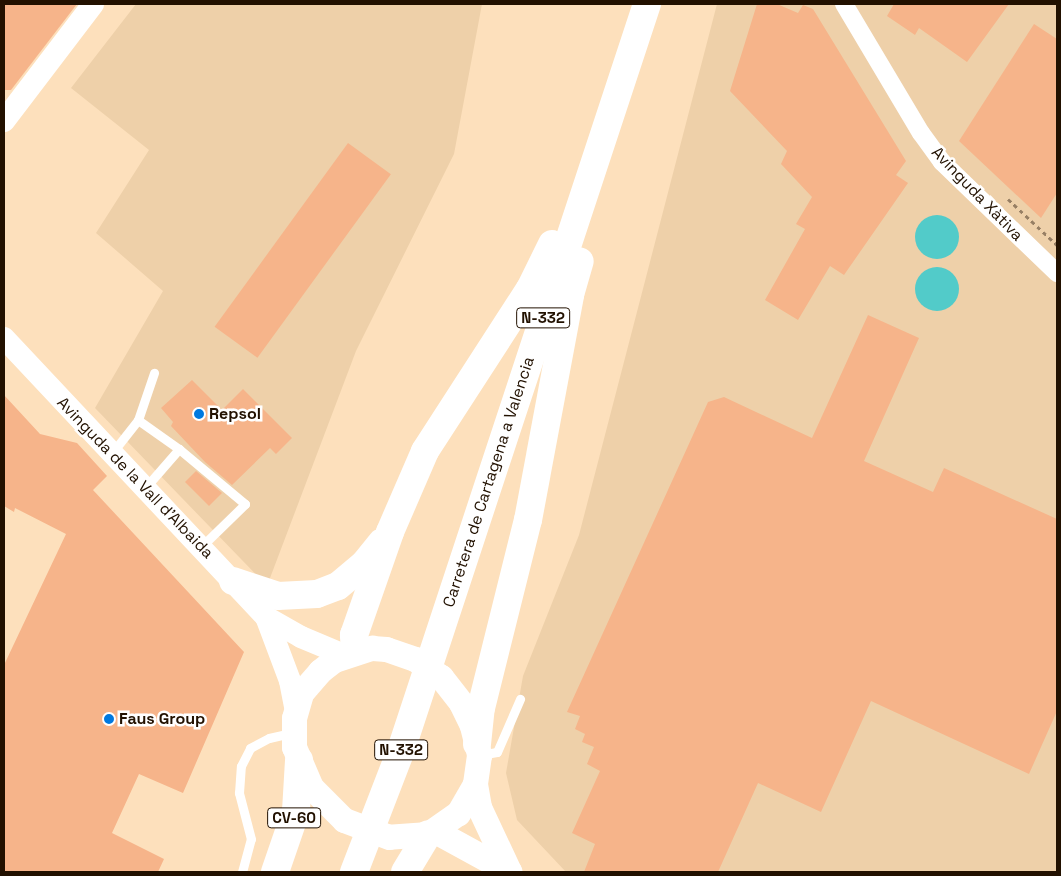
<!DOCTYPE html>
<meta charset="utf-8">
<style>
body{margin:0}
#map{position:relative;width:1061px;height:876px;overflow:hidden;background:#fde0bc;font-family:"Space Grotesk",sans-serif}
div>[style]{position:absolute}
.built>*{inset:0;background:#eed0a9}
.water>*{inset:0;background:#52cbc9}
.round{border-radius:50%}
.building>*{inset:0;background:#f6b48a;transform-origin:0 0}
.path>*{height:3px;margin-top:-1.5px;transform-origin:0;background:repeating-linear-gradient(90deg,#977f64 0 4px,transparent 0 8px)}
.service>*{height:9px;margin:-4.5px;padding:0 4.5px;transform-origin:4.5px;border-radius:4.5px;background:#fff}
.minor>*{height:18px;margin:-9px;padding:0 9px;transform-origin:9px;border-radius:9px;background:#fff}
.tertiary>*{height:22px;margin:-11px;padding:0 11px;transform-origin:11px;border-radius:11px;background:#fff}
.secondary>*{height:25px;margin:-12.5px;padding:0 12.5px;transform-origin:12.5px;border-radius:12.5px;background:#fff}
.trunk>*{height:28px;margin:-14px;padding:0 14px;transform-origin:14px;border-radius:14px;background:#fff}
.dots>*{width:14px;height:14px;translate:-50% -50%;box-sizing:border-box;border:2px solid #fff;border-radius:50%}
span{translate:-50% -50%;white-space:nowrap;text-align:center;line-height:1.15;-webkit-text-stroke:5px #fff;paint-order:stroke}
.shield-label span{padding:1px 4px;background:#fff;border:1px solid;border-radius:4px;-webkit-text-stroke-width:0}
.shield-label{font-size:15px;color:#210;font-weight:700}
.street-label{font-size:16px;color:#210}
.poi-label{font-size:16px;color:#210;font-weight:700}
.left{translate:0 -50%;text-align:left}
.frame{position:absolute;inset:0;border:5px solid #210;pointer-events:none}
</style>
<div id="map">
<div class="built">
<i style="clip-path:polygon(136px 4px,482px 4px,454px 154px,356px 351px,267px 586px,95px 408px,163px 291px,96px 233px,149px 150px,71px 88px)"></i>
<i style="clip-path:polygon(717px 4px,1057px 4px,1057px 872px,566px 872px,517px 820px,506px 773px,523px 676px,579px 535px)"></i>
</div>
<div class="water">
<i class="round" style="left:915px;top:215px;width:44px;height:44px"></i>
<i class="round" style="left:915px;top:267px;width:44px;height:44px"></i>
</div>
<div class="building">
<i style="clip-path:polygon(4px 4px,77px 4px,11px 90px,4px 90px)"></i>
<i style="clip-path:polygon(757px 4px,777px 4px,798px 13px,803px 5px,813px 9px,906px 161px,896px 175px,908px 183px,844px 275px,830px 266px,798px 320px,765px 300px,805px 229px,796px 224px,812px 197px,781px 164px,787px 151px,730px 91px)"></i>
<i style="clip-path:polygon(894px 4px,1009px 4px,967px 62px,919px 28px,915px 35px,887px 16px)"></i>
<i style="clip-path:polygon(1034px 24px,1057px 39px,1057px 193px,1041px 218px,959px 141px)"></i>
<i style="left:348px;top:143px;width:53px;height:227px;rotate:36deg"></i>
<i style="clip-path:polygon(868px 315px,919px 338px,864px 461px,933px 492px,944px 468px,1057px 519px,1057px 711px,1029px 774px,871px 701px,821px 812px,758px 783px,718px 872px,584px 872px,595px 844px,572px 833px,600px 771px,587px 764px,594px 747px,582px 742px,585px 734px,575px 729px,580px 716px,567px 712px,708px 402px,724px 397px,812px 438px)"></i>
<i style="clip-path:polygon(192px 380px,222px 410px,243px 389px,292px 438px,276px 454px,270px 448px,232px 485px,205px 462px,171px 426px,173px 422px,161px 408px)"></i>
<i style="clip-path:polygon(4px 395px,40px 434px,77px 443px,107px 476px,93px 490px,244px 652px,183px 793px,139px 774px,112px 833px,164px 859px,158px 872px,4px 872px,4px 665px,66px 534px,15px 508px,14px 512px,4px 506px)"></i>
<i style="clip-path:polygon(196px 471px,222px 493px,209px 506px,185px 482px)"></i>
</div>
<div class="path">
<i style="left:1008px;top:199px;width:67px;rotate:43.2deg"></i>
</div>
<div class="service">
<i style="left:138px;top:420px;width:50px;rotate:35.3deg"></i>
<i style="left:112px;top:453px;width:42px;rotate:-51.8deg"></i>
<i style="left:138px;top:420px;width:50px;rotate:-71.2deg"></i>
<i style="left:145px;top:488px;width:52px;rotate:-48.9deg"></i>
<i style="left:179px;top:449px;width:86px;rotate:39.8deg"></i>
<i style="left:245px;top:504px;width:62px;rotate:135.7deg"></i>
<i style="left:480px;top:755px;width:17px;rotate:-10deg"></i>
<i style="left:497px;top:752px;width:58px;rotate:-66.5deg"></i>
<i style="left:242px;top:872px;width:34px;rotate:-75deg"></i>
<i style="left:251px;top:839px;width:48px;rotate:-104.6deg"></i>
<i style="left:239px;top:793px;width:27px;rotate:-86deg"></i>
<i style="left:241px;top:766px;width:20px;rotate:-63deg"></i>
<i style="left:250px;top:748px;width:21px;rotate:-28deg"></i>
<i style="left:269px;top:738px;width:23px;rotate:-13deg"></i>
</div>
<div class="minor">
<i style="left:844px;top:4px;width:150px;rotate:59.2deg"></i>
<i style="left:921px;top:133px;width:36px;rotate:54deg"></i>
<i style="left:942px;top:162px;width:160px;rotate:44deg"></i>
</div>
<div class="tertiary">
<i style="left:4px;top:121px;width:147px;rotate:-52.7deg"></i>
<i style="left:4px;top:338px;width:383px;rotate:46.8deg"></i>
<i style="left:266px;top:617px;width:40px;rotate:29.7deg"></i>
<i style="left:301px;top:637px;width:47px;rotate:22.7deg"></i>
<i style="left:266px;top:617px;width:68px;rotate:69.4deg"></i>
<i style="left:290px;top:681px;width:26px;rotate:79deg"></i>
</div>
<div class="secondary">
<i style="left:475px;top:784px;width:34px;rotate:120deg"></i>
<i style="left:458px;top:813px;width:37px;rotate:145deg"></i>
<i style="left:428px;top:834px;width:39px;rotate:176deg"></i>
<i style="left:389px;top:837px;width:48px;rotate:-159.3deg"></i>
<i style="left:344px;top:820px;width:47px;rotate:-135deg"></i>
<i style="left:311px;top:787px;width:43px;rotate:-113deg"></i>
<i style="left:294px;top:747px;width:29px;rotate:-90deg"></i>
<i style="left:294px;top:718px;width:26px;rotate:-74deg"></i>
<i style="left:301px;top:693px;width:29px;rotate:-49deg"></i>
<i style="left:320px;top:671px;width:18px;rotate:-38deg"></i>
<i style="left:334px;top:660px;width:40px;rotate:-18deg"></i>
<i style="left:372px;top:648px;width:14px;rotate:4deg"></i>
<i style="left:386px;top:649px;width:31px;rotate:19deg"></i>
<i style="left:415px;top:659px;width:32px;rotate:35deg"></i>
<i style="left:441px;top:677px;width:33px;rotate:52deg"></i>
<i style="left:461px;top:703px;width:25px;rotate:64deg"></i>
<i style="left:472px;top:726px;width:30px;rotate:76deg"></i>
<i style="left:479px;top:755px;width:29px;rotate:98deg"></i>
<i style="left:475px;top:784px;width:23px;rotate:80deg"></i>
<i style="left:479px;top:807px;width:71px;rotate:64.9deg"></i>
<i style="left:435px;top:831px;width:85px;rotate:28.7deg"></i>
</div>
<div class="trunk">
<i style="left:233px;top:581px;width:47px;rotate:18.4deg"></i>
<i style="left:278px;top:596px;width:39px;rotate:-3deg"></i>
<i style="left:317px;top:594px;width:22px;rotate:-21deg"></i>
<i style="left:338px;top:586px;width:35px;rotate:-40deg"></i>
<i style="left:365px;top:563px;width:26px;rotate:-51deg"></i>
<i style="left:355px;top:651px;width:16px;rotate:-94deg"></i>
<i style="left:354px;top:635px;width:109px;rotate:-70.7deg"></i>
<i style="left:390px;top:532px;width:88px;rotate:-66.6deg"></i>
<i style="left:425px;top:451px;width:193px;rotate:-57.1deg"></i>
<i style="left:530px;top:289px;width:50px;rotate:-63.9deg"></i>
<i style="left:477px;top:744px;width:36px;rotate:-84deg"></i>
<i style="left:481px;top:708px;width:194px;rotate:-76deg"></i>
<i style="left:528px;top:520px;width:229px;rotate:-79.4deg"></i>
<i style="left:570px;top:295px;width:35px;rotate:-74deg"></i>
<i style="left:275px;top:872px;width:65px;rotate:-71deg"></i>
<i style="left:296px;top:811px;width:51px;rotate:-86.6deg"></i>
<i style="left:354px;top:872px;width:128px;rotate:-68.9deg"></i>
<i style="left:400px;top:753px;width:789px;rotate:-71.75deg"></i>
<i style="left:405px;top:872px;width:44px;rotate:-58.8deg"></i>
</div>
<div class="dots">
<i style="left:199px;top:414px;background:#0079e0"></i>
<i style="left:109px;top:719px;background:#0079e0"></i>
</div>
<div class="shield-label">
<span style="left:543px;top:318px">N-332</span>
<span style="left:401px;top:750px">N-332</span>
<span style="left:294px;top:818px">CV-60</span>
</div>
<div class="street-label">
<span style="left:977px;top:194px;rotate:46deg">Avinguda Xàtiva</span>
<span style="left:135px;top:478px;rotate:46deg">Avinguda de la Vall d'Albaida</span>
<span style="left:489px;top:482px;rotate:-72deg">Carretera de Cartagena a Valencia</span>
</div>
<div class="poi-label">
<span class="left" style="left:209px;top:414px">Repsol</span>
<span class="left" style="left:119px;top:719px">Faus Group</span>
</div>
<div class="frame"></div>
</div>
